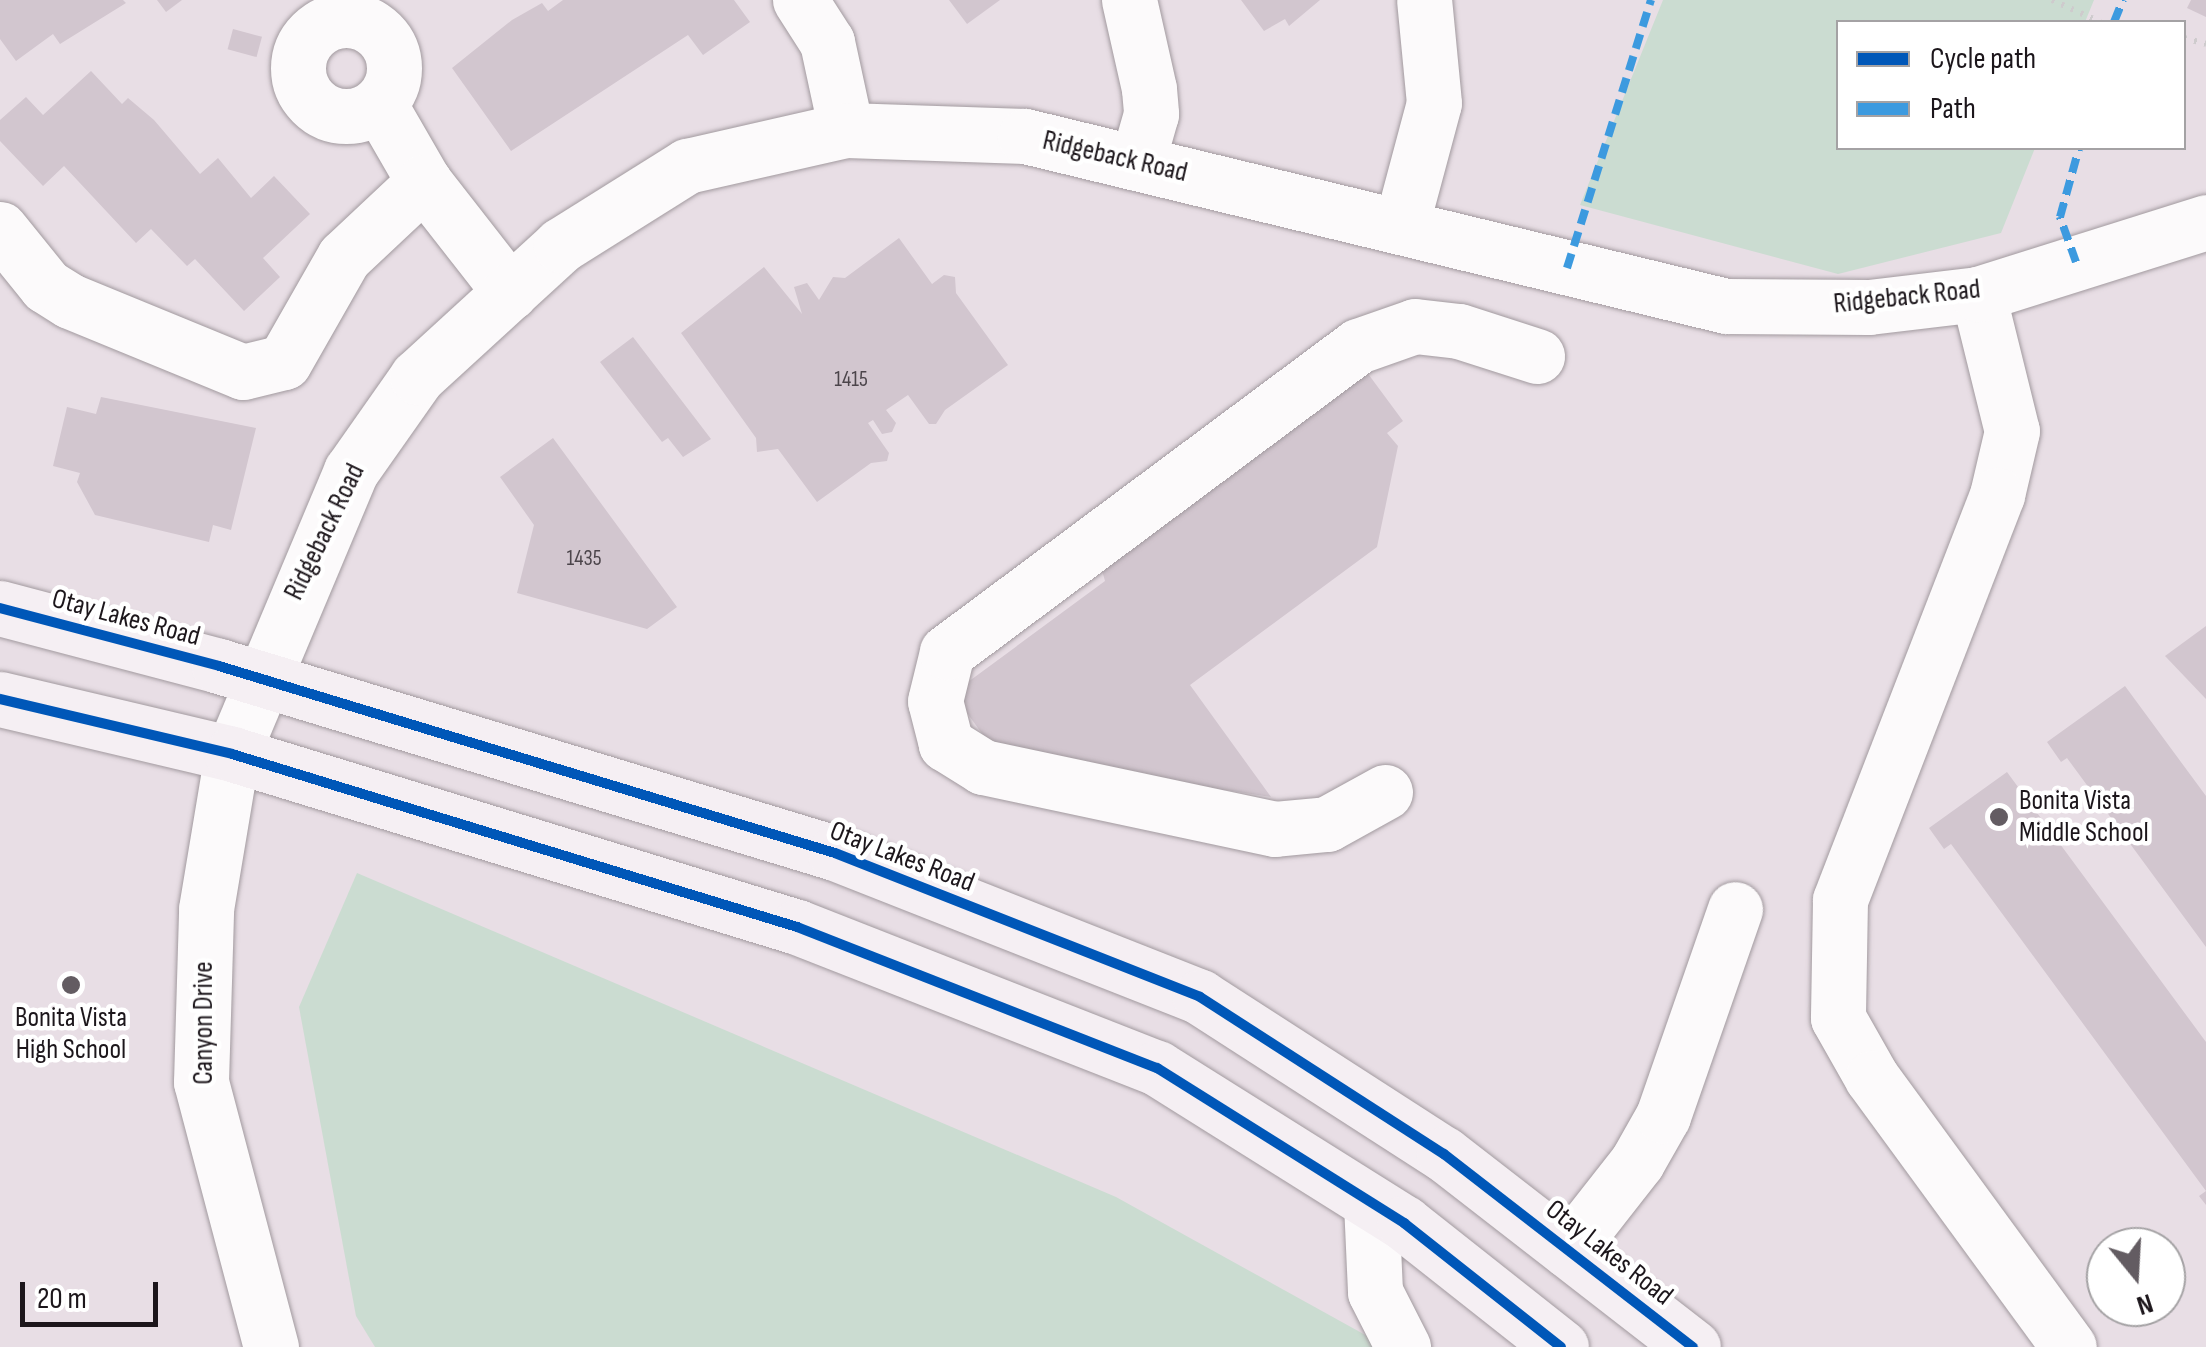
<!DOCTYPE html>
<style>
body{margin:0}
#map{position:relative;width:2206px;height:1347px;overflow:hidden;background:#e8dee5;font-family:"Sofia Sans Condensed",sans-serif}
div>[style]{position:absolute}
.green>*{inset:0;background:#cbdcd1}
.building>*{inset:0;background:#d2c6cf;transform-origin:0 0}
.path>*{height:6px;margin-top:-3px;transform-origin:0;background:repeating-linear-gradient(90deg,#cecbcd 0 2.5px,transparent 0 10.5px)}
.roads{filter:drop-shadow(0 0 2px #a29a9f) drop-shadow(0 0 2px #a29a9f)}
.minor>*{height:55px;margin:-27.5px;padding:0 27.5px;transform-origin:27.5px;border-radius:27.5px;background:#fcfafb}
.minor>.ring{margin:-27.5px;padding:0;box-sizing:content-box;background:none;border:55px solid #fcfafb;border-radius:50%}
.major>*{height:55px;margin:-27.5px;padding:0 27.5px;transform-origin:27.5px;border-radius:27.5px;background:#f5eff3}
.quiet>*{height:8px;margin-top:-4px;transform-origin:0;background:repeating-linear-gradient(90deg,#3c9adf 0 15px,transparent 0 23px)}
.cycleway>*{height:10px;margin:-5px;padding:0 5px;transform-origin:5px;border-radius:5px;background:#0057b8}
.dots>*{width:28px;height:28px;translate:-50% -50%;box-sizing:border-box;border:5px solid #fff;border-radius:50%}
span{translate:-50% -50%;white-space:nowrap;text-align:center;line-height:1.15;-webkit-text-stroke:9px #fff;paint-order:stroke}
.number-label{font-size:22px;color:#4c454b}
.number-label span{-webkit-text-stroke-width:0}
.street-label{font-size:28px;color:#1c161b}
.poi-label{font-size:28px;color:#1c161b}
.left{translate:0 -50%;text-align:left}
.legend{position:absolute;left:1836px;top:20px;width:350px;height:130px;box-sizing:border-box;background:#fff;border:2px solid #a4a2a4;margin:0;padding:12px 18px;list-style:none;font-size:30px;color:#1c161b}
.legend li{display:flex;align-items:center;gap:20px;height:50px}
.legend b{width:50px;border:2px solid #a4a2a4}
.north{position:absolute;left:2086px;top:1227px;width:100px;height:100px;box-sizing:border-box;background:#fff;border:2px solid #a4a2a4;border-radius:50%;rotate:162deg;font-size:28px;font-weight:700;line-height:40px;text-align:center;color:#1c161b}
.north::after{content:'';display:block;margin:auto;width:35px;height:45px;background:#635c62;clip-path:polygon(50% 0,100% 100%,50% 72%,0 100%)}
.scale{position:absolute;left:20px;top:1282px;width:138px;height:45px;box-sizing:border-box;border:5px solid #1c161b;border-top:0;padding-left:12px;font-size:30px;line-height:35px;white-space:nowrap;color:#1c161b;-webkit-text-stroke:8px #fff;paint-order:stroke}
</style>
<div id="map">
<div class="green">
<i style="clip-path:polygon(1663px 0,2094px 0,2085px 22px,1838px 22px,1838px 148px,2035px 148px,2001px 233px,1838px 274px,1580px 205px)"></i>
<i style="clip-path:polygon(357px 873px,1116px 1197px,1387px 1347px,375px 1347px,356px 1316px,299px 1007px)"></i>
</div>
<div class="building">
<i style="clip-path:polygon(0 0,123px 0,126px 3px,60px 44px,53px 34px,16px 61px,0 39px)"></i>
<i style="clip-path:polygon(157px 0,182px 0,166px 12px)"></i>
<i style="clip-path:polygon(563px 0,734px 0,750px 22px,703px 55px,688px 35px,511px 151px,452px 68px,512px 20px,542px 3px,548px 11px)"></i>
<i style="clip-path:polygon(949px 0,1000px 0,967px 24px)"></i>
<i style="clip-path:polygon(1241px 0,1320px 0,1289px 26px,1285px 19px,1264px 31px)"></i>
<i style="clip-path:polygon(2191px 0,2206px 0,2206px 17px,2187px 8px)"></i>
<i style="left:233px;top:29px;width:30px;height:21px;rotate:15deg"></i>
<i style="clip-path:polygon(91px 71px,122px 104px,128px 98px,154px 120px,200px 174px,218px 158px,251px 198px,274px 176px,310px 214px,263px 258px,280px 277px,244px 311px,195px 259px,187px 266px,151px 229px,136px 243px,64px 166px,43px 186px,0 141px,0 120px,26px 97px,43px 115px)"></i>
<i style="clip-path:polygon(899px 238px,932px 284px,944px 275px,955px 277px,956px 293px,1008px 365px,945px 410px,936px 424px,929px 424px,908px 395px,886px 410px,896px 423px,892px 432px,882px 434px,873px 420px,868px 423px,889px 453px,887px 461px,871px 463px,817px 502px,778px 449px,757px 452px,756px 438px,681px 333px,764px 267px,802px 314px,794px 287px,807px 283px,819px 300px,833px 277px,845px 278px)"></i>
<i style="clip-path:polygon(633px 337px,711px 439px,683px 457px,668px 438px,662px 442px,600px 362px)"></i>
<i style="clip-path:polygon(1366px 371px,1403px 421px,1387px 433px,1398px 446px,1377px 547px,1190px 685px,1271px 797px,1226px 790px,1189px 818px,999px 757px,962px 706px,968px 682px,1105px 581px,1100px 563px)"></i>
<i style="clip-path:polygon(101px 397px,256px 428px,231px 530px,213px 525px,209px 542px,95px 515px,77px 482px,80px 473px,53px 466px,67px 407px,96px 414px)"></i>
<i style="clip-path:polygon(553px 438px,677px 607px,647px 629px,517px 593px,534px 525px,500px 477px)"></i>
<i style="clip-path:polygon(2206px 626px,2206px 699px,2165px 656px)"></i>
<i style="clip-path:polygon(2125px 686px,2206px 796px,2206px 947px,2067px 758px,2061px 762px,2047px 742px)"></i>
<i style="clip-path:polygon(2007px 772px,2206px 1042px,2206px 1205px,2199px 1196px,2206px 1191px,1951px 844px,1944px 849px,1929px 828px)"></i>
</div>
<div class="path">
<i style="left:2052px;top:0;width:53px;rotate:24.6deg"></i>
<i style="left:2184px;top:38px;width:23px;rotate:15deg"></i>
</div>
<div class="roads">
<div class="minor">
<i style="left:800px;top:0;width:50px;rotate:57.3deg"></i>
<i style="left:827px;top:42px;width:90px;rotate:77.8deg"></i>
<i style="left:1129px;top:0;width:91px;rotate:77.3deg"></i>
<i style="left:1149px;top:89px;width:25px;rotate:85deg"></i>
<i style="left:1151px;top:114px;width:51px;rotate:105.9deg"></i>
<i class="ring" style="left:298px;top:20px;width:41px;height:41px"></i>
<i style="left:379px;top:104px;width:90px;rotate:60deg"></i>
<i style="left:1401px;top:226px;width:127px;rotate:-75deg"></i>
<i style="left:1434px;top:103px;width:103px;rotate:-95.5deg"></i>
<i style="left:0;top:229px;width:73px;rotate:51.1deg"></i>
<i style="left:46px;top:286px;width:28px;rotate:32deg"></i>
<i style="left:70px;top:301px;width:187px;rotate:22.3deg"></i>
<i style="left:243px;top:372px;width:42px;rotate:-13.7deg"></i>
<i style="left:284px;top:362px;width:121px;rotate:-60.3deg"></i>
<i style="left:344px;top:257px;width:110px;rotate:-43.2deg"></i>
<i style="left:424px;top:182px;width:140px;rotate:52deg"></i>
<i style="left:1978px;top:294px;width:141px;rotate:76.1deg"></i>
<i style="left:2012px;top:431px;width:66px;rotate:103.2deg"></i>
<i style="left:1997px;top:495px;width:434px;rotate:111.2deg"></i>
<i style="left:1840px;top:900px;width:118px;rotate:91deg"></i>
<i style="left:1838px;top:1018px;width:69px;rotate:60.5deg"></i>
<i style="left:1872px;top:1078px;width:333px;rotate:53.8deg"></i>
<i style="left:1385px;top:792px;width:66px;rotate:151.1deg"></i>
<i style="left:1327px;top:824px;width:52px;rotate:174.5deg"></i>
<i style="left:1275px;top:829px;width:299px;rotate:-168deg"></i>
<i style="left:983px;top:767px;width:44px;rotate:-148.1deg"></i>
<i style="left:946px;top:744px;width:44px;rotate:-104.3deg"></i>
<i style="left:935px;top:701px;width:50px;rotate:-76.2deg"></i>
<i style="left:947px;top:652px;width:512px;rotate:-36.67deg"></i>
<i style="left:1358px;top:346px;width:60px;rotate:-19.3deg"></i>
<i style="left:1415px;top:326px;width:44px;rotate:6.5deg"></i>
<i style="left:1459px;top:331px;width:82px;rotate:17.8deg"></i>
<i style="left:1371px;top:1203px;width:89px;rotate:87.4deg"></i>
<i style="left:1375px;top:1292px;width:62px;rotate:63deg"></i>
<i style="left:1568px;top:1250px;width:112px;rotate:-51.9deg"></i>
<i style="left:1637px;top:1162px;width:53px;rotate:-60.5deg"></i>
<i style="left:1663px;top:1116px;width:219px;rotate:-70.8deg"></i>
<i style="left:271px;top:1347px;width:274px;rotate:-104.8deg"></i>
<i style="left:201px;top:1082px;width:173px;rotate:-88.3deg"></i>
<i style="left:206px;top:909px;width:157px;rotate:-80.5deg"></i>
<i style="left:232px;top:754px;width:307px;rotate:-67.2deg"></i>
<i style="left:351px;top:471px;width:115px;rotate:-54.9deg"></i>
<i style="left:417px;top:377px;width:195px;rotate:-42.5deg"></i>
<i style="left:561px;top:245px;width:149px;rotate:-32.1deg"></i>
<i style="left:687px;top:166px;width:163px;rotate:-12.8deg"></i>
<i style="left:846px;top:130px;width:179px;rotate:1.9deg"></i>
<i style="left:1025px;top:136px;width:721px;rotate:13.63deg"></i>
<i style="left:1726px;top:306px;width:143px;rotate:0.4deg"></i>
<i style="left:1869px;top:307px;width:110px;rotate:-6.8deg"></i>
<i style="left:1978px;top:294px;width:239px;rotate:-17.5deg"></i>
</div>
<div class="major">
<i style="left:0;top:608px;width:227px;rotate:14.8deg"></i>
<i style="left:219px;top:666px;width:644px;rotate:16.89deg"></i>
<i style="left:835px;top:853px;width:392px;rotate:21.5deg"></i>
<i style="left:1200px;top:997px;width:290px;rotate:32.8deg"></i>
<i style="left:1444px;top:1154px;width:315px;rotate:37.8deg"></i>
<i style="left:0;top:699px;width:238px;rotate:13.3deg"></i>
<i style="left:232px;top:754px;width:591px;rotate:17.02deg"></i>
<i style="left:797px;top:927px;width:387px;rotate:21.4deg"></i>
<i style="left:1157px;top:1068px;width:292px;rotate:32.1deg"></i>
<i style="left:1404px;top:1223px;width:200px;rotate:38.3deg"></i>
</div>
</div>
<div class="quiet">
<i style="left:2114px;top:22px;width:24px;rotate:-68deg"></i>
<i style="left:2076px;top:262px;width:48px;rotate:-109.6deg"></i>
<i style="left:2060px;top:217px;width:72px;rotate:-74.6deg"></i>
<i style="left:1567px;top:268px;width:281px;rotate:-72.6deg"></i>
</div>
<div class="cycleway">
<i style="left:0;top:608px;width:227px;rotate:14.8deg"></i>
<i style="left:219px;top:666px;width:644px;rotate:16.89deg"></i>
<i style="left:835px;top:853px;width:392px;rotate:21.5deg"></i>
<i style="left:1200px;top:997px;width:290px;rotate:32.8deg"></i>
<i style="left:1444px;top:1154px;width:315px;rotate:37.8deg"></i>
<i style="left:0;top:699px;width:238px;rotate:13.3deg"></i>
<i style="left:232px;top:754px;width:591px;rotate:17.02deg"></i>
<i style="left:797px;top:927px;width:387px;rotate:21.4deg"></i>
<i style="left:1157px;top:1068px;width:292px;rotate:32.1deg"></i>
<i style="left:1404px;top:1223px;width:200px;rotate:38.3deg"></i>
</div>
<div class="dots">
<i style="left:1999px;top:817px;background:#635c62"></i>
<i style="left:71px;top:985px;background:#635c62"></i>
</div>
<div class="number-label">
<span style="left:851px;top:380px">1415</span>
<span style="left:584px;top:559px">1435</span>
</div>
<div class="street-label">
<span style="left:1115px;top:157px;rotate:13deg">Ridgeback Road</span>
<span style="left:1907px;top:297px;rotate:-6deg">Ridgeback Road</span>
<span style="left:325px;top:532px;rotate:-64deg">Ridgeback Road</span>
<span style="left:126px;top:618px;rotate:15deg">Otay Lakes Road</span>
<span style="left:902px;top:857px;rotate:21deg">Otay Lakes Road</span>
<span style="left:204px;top:1023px;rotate:-90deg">Canyon Drive</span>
<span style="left:1609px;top:1253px;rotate:38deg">Otay Lakes Road</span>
</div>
<div class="poi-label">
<span class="left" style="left:2019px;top:817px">Bonita Vista<br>Middle School</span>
<span style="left:71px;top:1034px">Bonita Vista<br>High School</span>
</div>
<ul class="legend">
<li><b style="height:12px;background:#0057b8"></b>Cycle path</li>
<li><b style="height:12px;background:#3c9adf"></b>Path</li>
</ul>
<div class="north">N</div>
<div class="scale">20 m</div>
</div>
